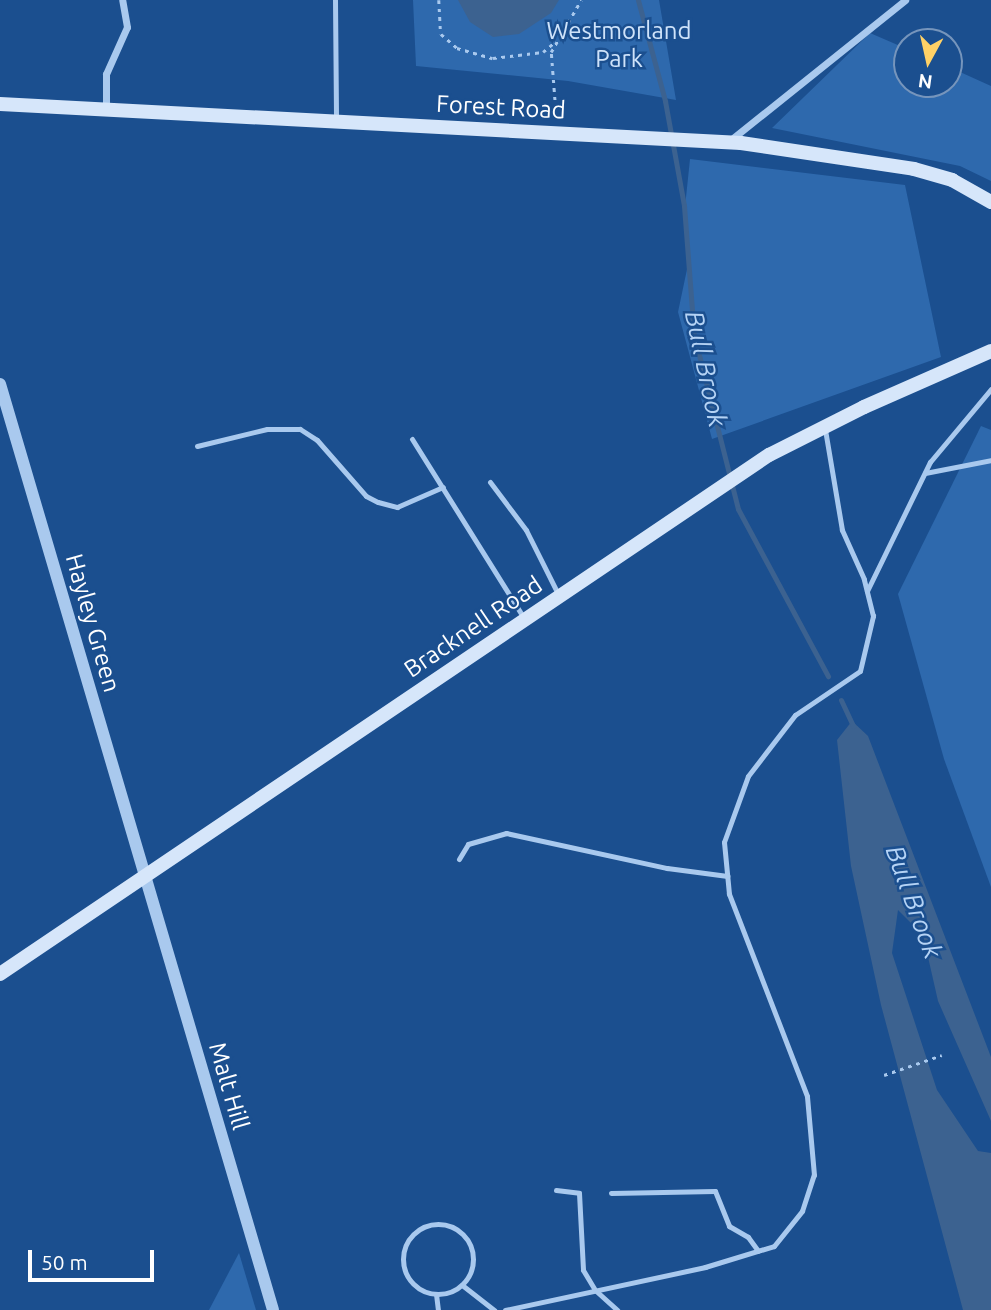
<!DOCTYPE html>
<style>
body{margin:0}
#map{position:relative;width:991px;height:1310px;overflow:hidden;background:#1b4f8f;font-family:Ubuntu,sans-serif}
div>[style]{position:absolute}
.green>*{inset:0;background:#2e69ad}
.water>*{inset:0;background:#3c6290}
.stream>*{height:5px;margin:-2.5px;padding:0 2.5px;transform-origin:2.5px;border-radius:2.5px;background:#3c6290}
.path>*{height:2.5px;margin-top:-1.25px;transform-origin:0;background:repeating-linear-gradient(90deg,#a9c9ee 0 3.5px,transparent 0 8.5px)}
.service>*{height:5px;margin:-2.5px;padding:0 2.5px;transform-origin:2.5px;border-radius:2.5px;background:#a9c9ee}
.service>.ring{margin:-2.5px;padding:0;box-sizing:content-box;background:none;border:5px solid #a9c9ee;border-radius:50%}
.minor>*{height:7px;margin:-3.5px;padding:0 3.5px;transform-origin:3.5px;border-radius:3.5px;background:#a9c9ee}
.tertiary>*{height:12px;margin:-6px;padding:0 6px;transform-origin:6px;border-radius:6px;background:#a9c9ee}
.secondary>*{height:14px;margin:-7px;padding:0 7px;transform-origin:7px;border-radius:7px;background:#d6e6fa}
span{translate:-50% -50%;white-space:nowrap;text-align:center;line-height:1.15;-webkit-text-stroke:5px #1b4f8f;paint-order:stroke}
.park-label{font-size:24px;color:#cfe3fa}
.street-label{font-size:24px;color:#fff}
.water-label{font-size:26px;color:#b5d3f5;font-style:italic}
.north{position:absolute;left:893px;top:28px;width:70px;height:70px;box-sizing:border-box;background:#1b4f8f;border:2px solid #7695bc;border-radius:50%;rotate:188deg;font-size:19px;font-weight:700;line-height:28px;text-align:center;color:#fff}
.north::after{content:'';display:block;margin:auto;width:24px;height:32px;background:#ffd166;clip-path:polygon(50% 0,100% 100%,50% 72%,0 100%)}
.scale{position:absolute;left:28px;top:1250px;width:126px;height:32px;box-sizing:border-box;border:4px solid #fff;border-top:0;padding-left:9px;font-size:21px;line-height:24px;white-space:nowrap;color:#fff;-webkit-text-stroke:5px #1b4f8f;paint-order:stroke}
</style>
<div id="map">
<div class="green">
<i style="clip-path:polygon(413px 0,659px 0,676px 100px,568px 81px,416px 66px)"></i>
<i style="clip-path:polygon(870px 33px,907px 49px,907px 84px,949px 84px,949px 67px,991px 86px,991px 181px,960px 166px,772px 128px)"></i>
<i style="clip-path:polygon(690px 159px,905px 185px,941px 357px,712px 439px,678px 312px,690px 255px,685px 207px)"></i>
<i style="clip-path:polygon(981px 426px,991px 430px,991px 887px,944px 759px,898px 594px)"></i>
<i style="clip-path:polygon(239px 1253px,256px 1310px,209px 1310px)"></i>
</div>
<div class="water">
<i style="clip-path:polygon(458px 0,559px 0,551px 13px,519px 34px,493px 37px,470px 22px)"></i>
<i style="clip-path:polygon(852px 721px,868px 736px,991px 1057px,991px 1121px,938px 1001px,923px 935px,898px 910px,892px 953px,937px 1090px,978px 1151px,991px 1153px,991px 1310px,963px 1310px,881px 1005px,851px 866px,837px 740px)"></i>
</div>
<div class="stream">
<i style="left:638px;top:0;width:105px;rotate:75deg"></i>
<i style="left:665px;top:101px;width:107px;rotate:79.7deg"></i>
<i style="left:684px;top:206px;width:129px;rotate:85.6deg"></i>
<i style="left:694px;top:335px;width:179px;rotate:75.8deg"></i>
<i style="left:738px;top:509px;width:190px;rotate:61.7deg"></i>
<i style="left:841px;top:700px;width:29px;rotate:65deg"></i>
</div>
<div class="path">
<i style="left:439px;top:0;width:34px;rotate:87deg"></i>
<i style="left:441px;top:34px;width:21px;rotate:41deg"></i>
<i style="left:457px;top:48px;width:37px;rotate:16deg"></i>
<i style="left:493px;top:58px;width:50px;rotate:-6.8deg"></i>
<i style="left:543px;top:52px;width:16px;rotate:-40deg"></i>
<i style="left:556px;top:117px;width:65px;rotate:-94.4deg"></i>
<i style="left:551px;top:52px;width:60px;rotate:-60deg"></i>
<i style="left:884px;top:1075px;width:61px;rotate:-19deg"></i>
</div>
<div class="service">
<i style="left:335px;top:0;width:121px;rotate:89.5deg"></i>
<i style="left:412px;top:439px;width:213px;rotate:58deg"></i>
<i style="left:197px;top:446px;width:72px;rotate:-13.7deg"></i>
<i style="left:267px;top:429px;width:33px"></i>
<i style="left:300px;top:429px;width:20px;rotate:33deg"></i>
<i style="left:317px;top:440px;width:74px;rotate:48.8deg"></i>
<i style="left:366px;top:496px;width:13px;rotate:27deg"></i>
<i style="left:378px;top:502px;width:20px;rotate:15deg"></i>
<i style="left:397px;top:507px;width:50px;rotate:-23.5deg"></i>
<i style="left:925px;top:473px;width:67px;rotate:-11.1deg"></i>
<i style="left:490px;top:482px;width:60px;rotate:53.1deg"></i>
<i style="left:526px;top:530px;width:72px;rotate:63.4deg"></i>
<i style="left:867px;top:591px;width:144px;rotate:-64deg"></i>
<i style="left:930px;top:462px;width:95px;rotate:-50.1deg"></i>
<i style="left:459px;top:859px;width:17px;rotate:-59deg"></i>
<i style="left:468px;top:844px;width:40px;rotate:-16deg"></i>
<i style="left:506px;top:833px;width:165px;rotate:12.3deg"></i>
<i style="left:667px;top:868px;width:61px;rotate:7.6deg"></i>
<i style="left:556px;top:1190px;width:23px;rotate:7deg"></i>
<i style="left:579px;top:1193px;width:77px;rotate:87deg"></i>
<i style="left:583px;top:1270px;width:23px;rotate:59deg"></i>
<i style="left:595px;top:1290px;width:30px;rotate:42deg"></i>
<i style="left:611px;top:1193px;width:104px;rotate:-1.1deg"></i>
<i style="left:715px;top:1191px;width:38px;rotate:68deg"></i>
<i style="left:729px;top:1226px;width:22px;rotate:30deg"></i>
<i style="left:748px;top:1237px;width:17px;rotate:54deg"></i>
<i class="ring" style="left:403px;top:1224px;width:65px;height:65px"></i>
<i style="left:462px;top:1285px;width:41px;rotate:38deg"></i>
<i style="left:436px;top:1294px;width:16px;rotate:83deg"></i>
<i style="left:505px;top:1310px;width:205px;rotate:-12.1deg"></i>
<i style="left:705px;top:1267px;width:72px;rotate:-16.9deg"></i>
<i style="left:774px;top:1246px;width:45px;rotate:-51.3deg"></i>
<i style="left:802px;top:1211px;width:38px;rotate:-72deg"></i>
<i style="left:814px;top:1175px;width:79px;rotate:-95.1deg"></i>
<i style="left:807px;top:1096px;width:217px;rotate:-111.1deg"></i>
<i style="left:729px;top:894px;width:52px;rotate:-95.5deg"></i>
<i style="left:724px;top:842px;width:70px;rotate:-70deg"></i>
<i style="left:748px;top:776px;width:77px;rotate:-52.4deg"></i>
<i style="left:795px;top:715px;width:78px;rotate:-34.1deg"></i>
<i style="left:860px;top:671px;width:57px;rotate:-76.7deg"></i>
<i style="left:873px;top:616px;width:38px;rotate:-104deg"></i>
<i style="left:864px;top:579px;width:54px;rotate:-114.2deg"></i>
<i style="left:842px;top:530px;width:101px;rotate:-99.6deg"></i>
</div>
<div class="minor">
<i style="left:106px;top:109px;width:35px;rotate:-90deg"></i>
<i style="left:106px;top:74px;width:51px;rotate:-65.9deg"></i>
<i style="left:127px;top:27px;width:27px;rotate:-100deg"></i>
<i style="left:728px;top:142px;width:227px;rotate:-38.7deg"></i>
</div>
<div class="tertiary">
<i style="left:0;top:384px;width:965px;rotate:73.57deg"></i>
</div>
<div class="secondary">
<i style="left:0;top:104px;width:742px;rotate:3.01deg"></i>
<i style="left:741px;top:143px;width:175px;rotate:8.5deg"></i>
<i style="left:914px;top:169px;width:40px;rotate:16deg"></i>
<i style="left:952px;top:180px;width:45px;rotate:29.4deg"></i>
<i style="left:0;top:974px;width:928px;rotate:-34.02deg"></i>
<i style="left:769px;top:455px;width:106px;rotate:-26.8deg"></i>
<i style="left:864px;top:407px;width:139px;rotate:-23.8deg"></i>
</div>
<div class="park-label">
<span style="left:619px;top:45px">Westmorland<br>Park</span>
</div>
<div class="street-label">
<span style="left:501px;top:107px;rotate:3deg">Forest Road</span>
<span style="left:93px;top:623px;rotate:74deg">Hayley Green</span>
<span style="left:473px;top:627px;rotate:-34deg">Bracknell Road</span>
<span style="left:229px;top:1086px;rotate:74deg">Malt Hill</span>
</div>
<div class="water-label">
<span style="left:706px;top:369px;rotate:78deg">Bull Brook</span>
<span style="left:914px;top:902px;rotate:70deg">Bull Brook</span>
</div>
<div class="north">N</div>
<div class="scale">50 m</div>
</div>
